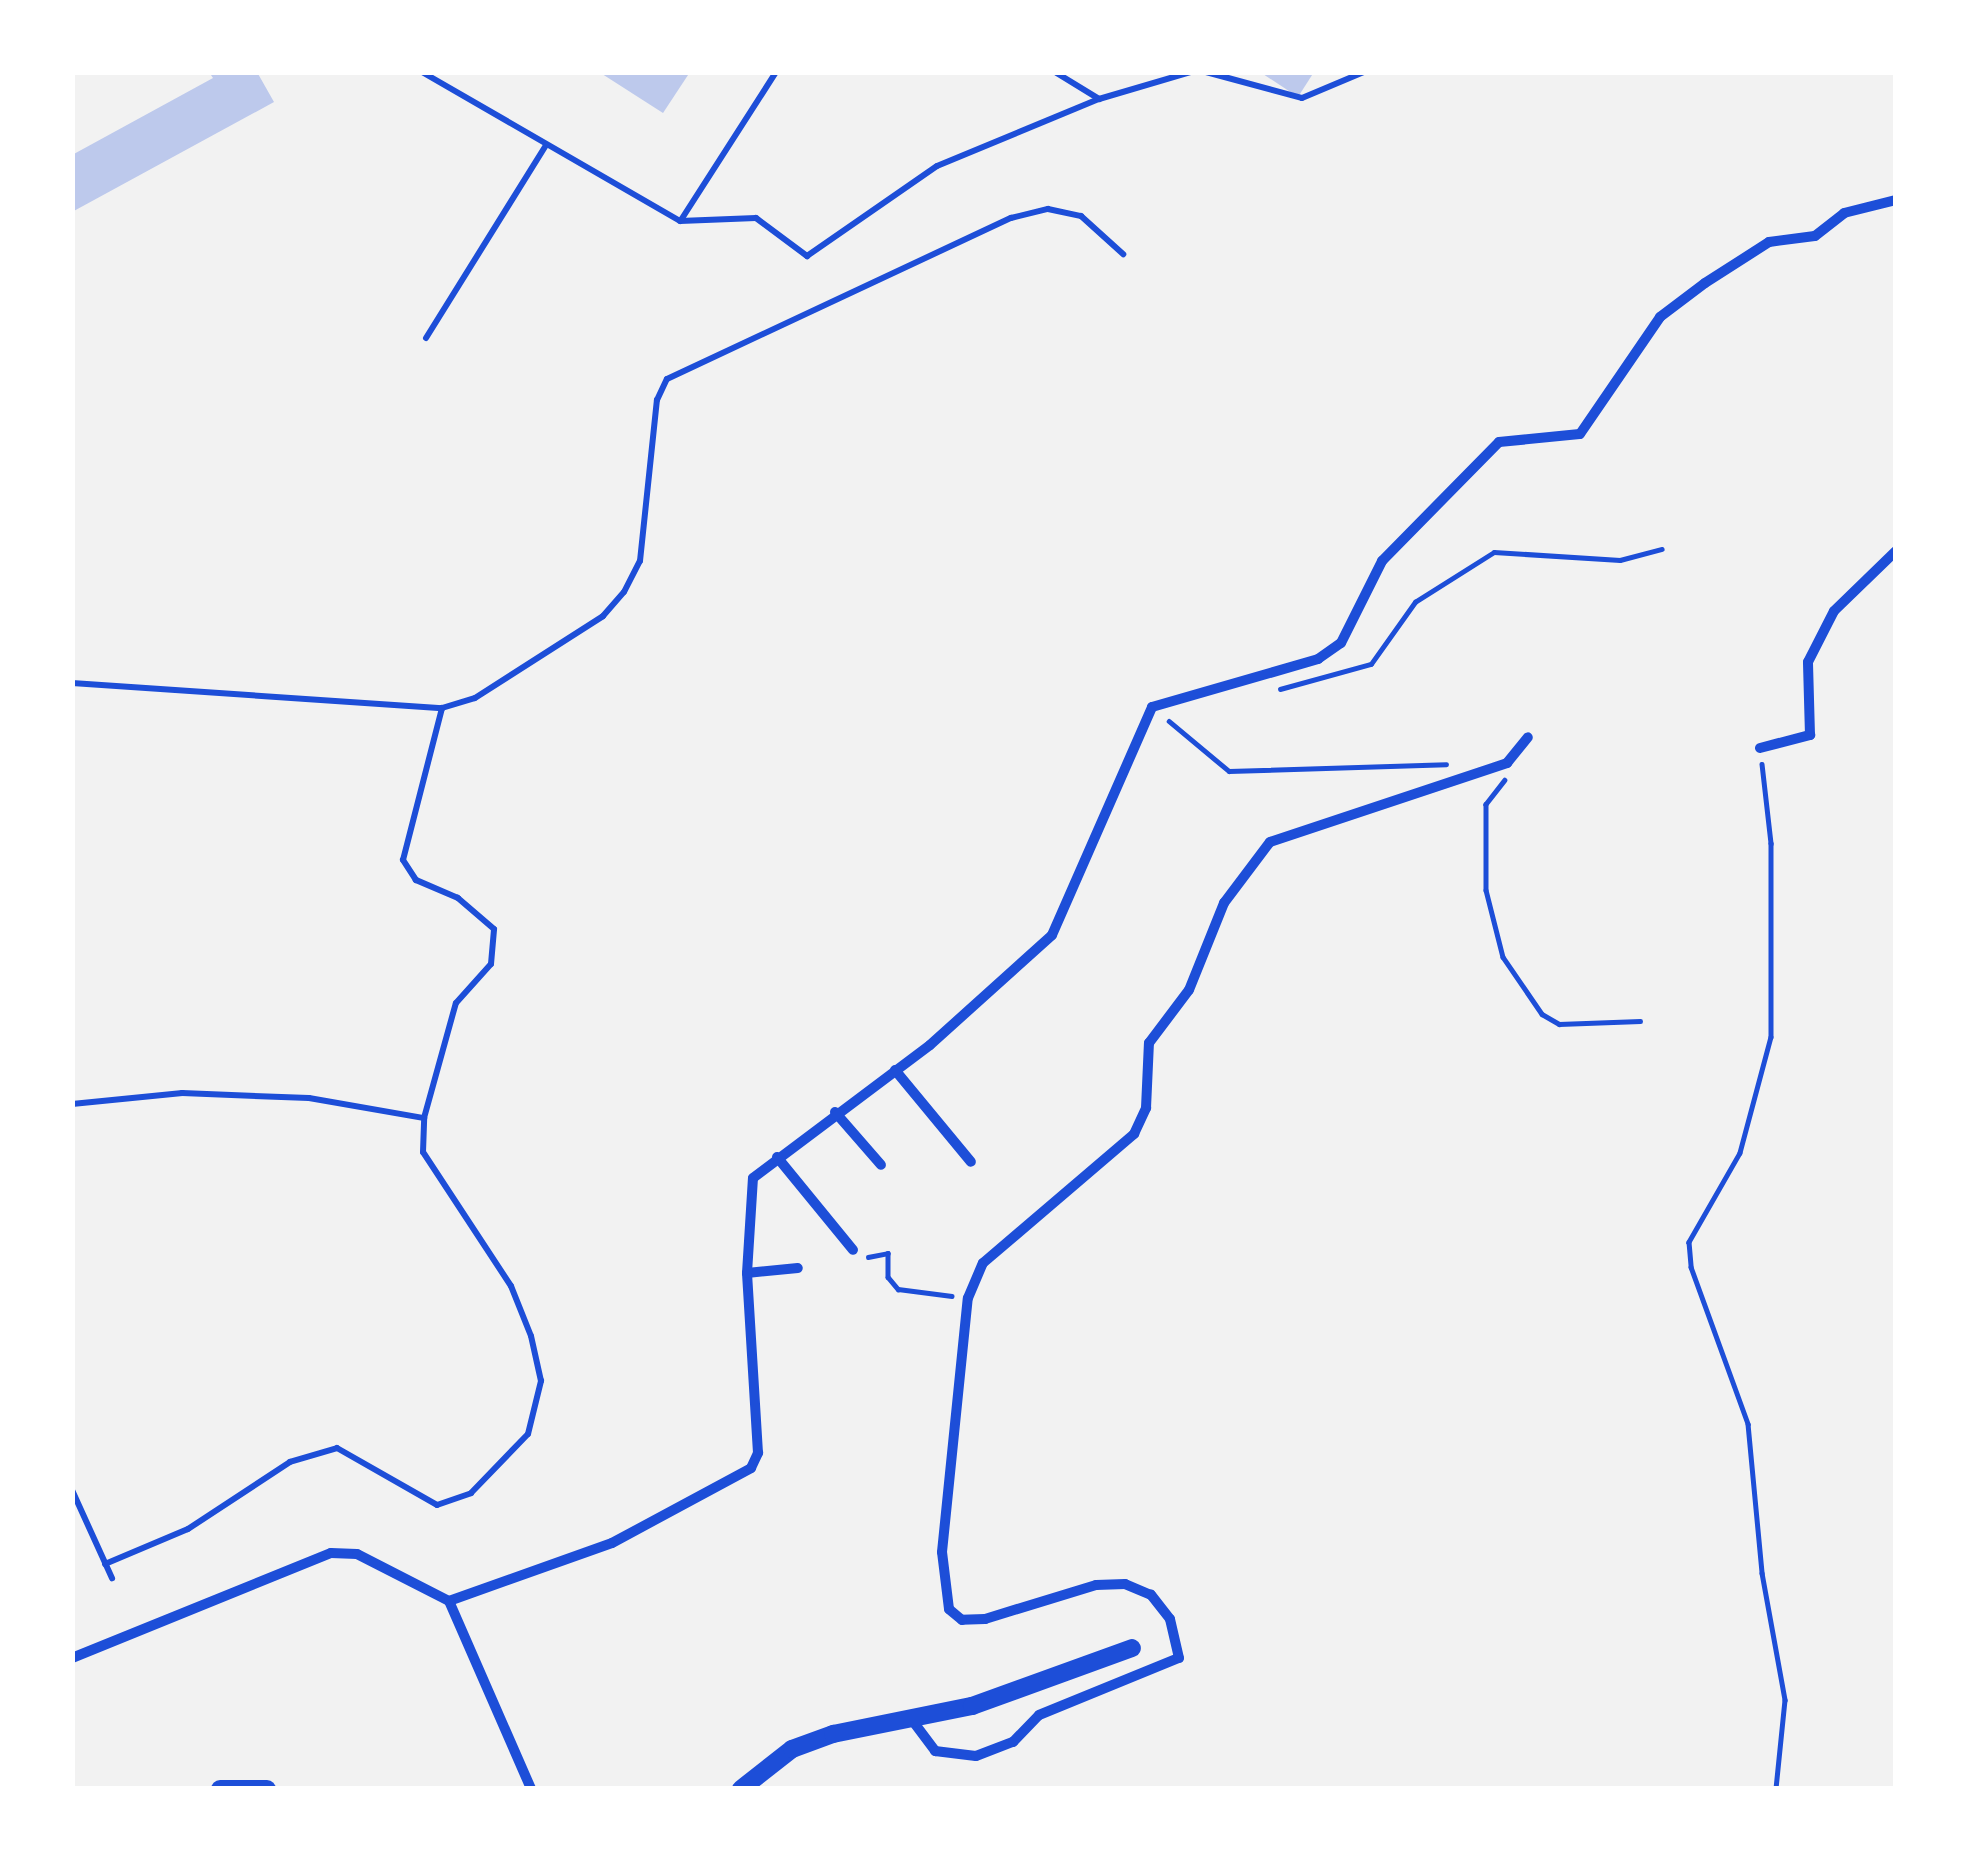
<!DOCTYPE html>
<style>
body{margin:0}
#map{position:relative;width:1968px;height:1861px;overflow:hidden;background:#f2f2f2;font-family:"Work Sans",sans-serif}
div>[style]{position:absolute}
.building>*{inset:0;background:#bdc9ec}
.path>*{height:4.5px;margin:-2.25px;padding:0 2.25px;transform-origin:2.25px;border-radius:2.25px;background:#1d4ed8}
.service>*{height:6px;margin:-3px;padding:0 3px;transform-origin:3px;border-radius:3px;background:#1d4ed8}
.minor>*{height:10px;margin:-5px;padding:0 5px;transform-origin:5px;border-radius:5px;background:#1d4ed8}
.trunk>*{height:18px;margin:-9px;padding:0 9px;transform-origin:9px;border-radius:9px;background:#1d4ed8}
span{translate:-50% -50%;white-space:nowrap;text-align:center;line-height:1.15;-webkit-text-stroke:10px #fff;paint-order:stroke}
.frame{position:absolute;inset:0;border:75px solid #fff;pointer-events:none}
</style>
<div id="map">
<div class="building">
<i style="clip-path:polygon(209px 72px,257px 72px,274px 102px,72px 212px,72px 155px,213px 78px)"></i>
<i style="clip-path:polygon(599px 72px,690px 72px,663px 113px)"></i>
<i style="clip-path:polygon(1260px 72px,1314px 72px,1298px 97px)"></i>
</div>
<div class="path">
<i style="left:1280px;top:689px;width:94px;rotate:-15.4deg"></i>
<i style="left:1371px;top:664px;width:76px;rotate:-54.6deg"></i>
<i style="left:1415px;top:602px;width:93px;rotate:-32.3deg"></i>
<i style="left:1494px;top:552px;width:126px;rotate:3.6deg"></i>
<i style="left:1620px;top:560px;width:43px;rotate:-14.7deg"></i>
<i style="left:1169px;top:721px;width:78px;rotate:39.8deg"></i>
<i style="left:1229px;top:771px;width:217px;rotate:-1.8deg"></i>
<i style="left:1762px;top:764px;width:80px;rotate:83.5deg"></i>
<i style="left:1771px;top:843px;width:194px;rotate:90deg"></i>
<i style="left:1771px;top:1037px;width:120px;rotate:105deg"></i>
<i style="left:1740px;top:1153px;width:103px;rotate:119.8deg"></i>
<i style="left:1689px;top:1242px;width:25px;rotate:85deg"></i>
<i style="left:1691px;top:1267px;width:167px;rotate:70deg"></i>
<i style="left:1748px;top:1424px;width:150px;rotate:84.6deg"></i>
<i style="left:1762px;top:1573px;width:129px;rotate:79.7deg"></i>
<i style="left:1785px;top:1700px;width:89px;rotate:95.8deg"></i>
<i style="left:1505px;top:780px;width:31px;rotate:128deg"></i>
<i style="left:1486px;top:804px;width:86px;rotate:90deg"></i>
<i style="left:1486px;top:890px;width:69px;rotate:75.8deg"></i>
<i style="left:1503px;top:957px;width:69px;rotate:55.6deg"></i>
<i style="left:1542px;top:1014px;width:20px;rotate:30deg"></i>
<i style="left:1559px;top:1024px;width:81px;rotate:-2.1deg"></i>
<i style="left:868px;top:1257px;width:20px;rotate:-11deg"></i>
<i style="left:888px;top:1253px;width:24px;rotate:90deg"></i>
<i style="left:888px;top:1277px;width:16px;rotate:50deg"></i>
<i style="left:898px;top:1289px;width:54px;rotate:7.4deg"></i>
</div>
<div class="service">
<i style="left:422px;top:72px;width:298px;rotate:30deg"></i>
<i style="left:680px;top:221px;width:76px;rotate:-2.3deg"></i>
<i style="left:756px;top:218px;width:64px;rotate:36.7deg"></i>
<i style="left:807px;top:256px;width:158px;rotate:-34.7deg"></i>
<i style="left:937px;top:166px;width:175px;rotate:-22.5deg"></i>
<i style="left:1099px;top:99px;width:96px;rotate:-16.4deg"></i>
<i style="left:1055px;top:72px;width:52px;rotate:31.5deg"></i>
<i style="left:1206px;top:72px;width:99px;rotate:15.2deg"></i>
<i style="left:1302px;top:98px;width:67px;rotate:-22.8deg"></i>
<i style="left:681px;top:220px;width:176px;rotate:-57.3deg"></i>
<i style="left:426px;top:338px;width:227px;rotate:-58.1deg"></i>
<i style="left:72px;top:683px;width:371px;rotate:3.9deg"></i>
<i style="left:442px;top:708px;width:34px;rotate:-17deg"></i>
<i style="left:475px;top:698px;width:152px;rotate:-32.6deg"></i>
<i style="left:603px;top:616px;width:32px;rotate:-49deg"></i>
<i style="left:624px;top:592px;width:35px;rotate:-63deg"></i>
<i style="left:640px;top:561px;width:162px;rotate:-84deg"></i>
<i style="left:657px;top:400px;width:23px;rotate:-65deg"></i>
<i style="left:667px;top:379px;width:380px;rotate:-25.1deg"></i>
<i style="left:1011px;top:218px;width:38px;rotate:-14deg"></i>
<i style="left:1048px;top:209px;width:34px;rotate:12deg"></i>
<i style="left:1081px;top:216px;width:57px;rotate:42.1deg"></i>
<i style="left:72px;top:1104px;width:111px;rotate:-5.7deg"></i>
<i style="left:182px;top:1093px;width:127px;rotate:2.3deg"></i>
<i style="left:309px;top:1098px;width:117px;rotate:9.9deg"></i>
<i style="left:72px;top:1490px;width:97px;rotate:65.6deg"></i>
<i style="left:105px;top:1564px;width:90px;rotate:-22.9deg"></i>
<i style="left:188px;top:1529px;width:122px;rotate:-33.3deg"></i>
<i style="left:290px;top:1462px;width:49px;rotate:-16.6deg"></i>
<i style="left:337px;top:1448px;width:115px;rotate:29.7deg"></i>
<i style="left:437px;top:1505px;width:36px;rotate:-19deg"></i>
<i style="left:471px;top:1493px;width:82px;rotate:-46deg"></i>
<i style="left:528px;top:1434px;width:55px;rotate:-76.2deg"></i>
<i style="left:541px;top:1381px;width:46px;rotate:-102.5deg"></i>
<i style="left:531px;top:1336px;width:54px;rotate:-111.8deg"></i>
<i style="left:511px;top:1286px;width:160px;rotate:-123.3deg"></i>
<i style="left:423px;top:1152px;width:34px;rotate:-88deg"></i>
<i style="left:424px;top:1118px;width:119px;rotate:-74.5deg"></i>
<i style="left:456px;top:1003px;width:52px;rotate:-48.1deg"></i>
<i style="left:491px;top:964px;width:35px;rotate:-85deg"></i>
<i style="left:494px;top:929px;width:48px;rotate:-139.3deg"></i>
<i style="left:458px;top:898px;width:46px;rotate:-156.8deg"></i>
<i style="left:416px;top:880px;width:24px;rotate:-123deg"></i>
<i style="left:403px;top:860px;width:157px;rotate:-75.6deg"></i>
</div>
<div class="minor">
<i style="left:1760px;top:748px;width:52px;rotate:-14.6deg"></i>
<i style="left:1810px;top:735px;width:73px;rotate:-91.6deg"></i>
<i style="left:1808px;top:662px;width:57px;rotate:-63deg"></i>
<i style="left:1834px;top:611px;width:86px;rotate:-44.1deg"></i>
<i style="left:895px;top:1070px;width:119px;rotate:50.4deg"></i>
<i style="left:835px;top:1112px;width:70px;rotate:49deg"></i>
<i style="left:777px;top:1157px;width:120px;rotate:50.7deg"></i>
<i style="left:747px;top:1273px;width:51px;rotate:-5.6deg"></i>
<i style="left:449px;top:1601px;width:173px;rotate:-19.6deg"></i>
<i style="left:612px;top:1543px;width:158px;rotate:-28.3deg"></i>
<i style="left:751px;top:1468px;width:17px;rotate:-65deg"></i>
<i style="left:758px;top:1453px;width:180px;rotate:-93.5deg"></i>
<i style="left:747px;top:1273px;width:95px;rotate:-86.4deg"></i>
<i style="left:753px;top:1178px;width:221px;rotate:-36.9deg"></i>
<i style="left:930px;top:1045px;width:164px;rotate:-42deg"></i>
<i style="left:1052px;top:935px;width:249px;rotate:-66.3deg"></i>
<i style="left:1152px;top:707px;width:173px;rotate:-16.1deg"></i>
<i style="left:1318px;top:659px;width:28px;rotate:-35deg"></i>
<i style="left:1341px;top:643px;width:92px;rotate:-63.4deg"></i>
<i style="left:1382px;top:561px;width:167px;rotate:-45.5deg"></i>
<i style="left:1499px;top:442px;width:81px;rotate:-5.6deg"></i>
<i style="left:1580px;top:434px;width:142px;rotate:-55.6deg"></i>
<i style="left:1660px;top:317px;width:56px;rotate:-37.1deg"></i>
<i style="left:1705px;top:283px;width:76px;rotate:-32.6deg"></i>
<i style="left:1769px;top:242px;width:46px;rotate:-7.4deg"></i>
<i style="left:1815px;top:236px;width:37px;rotate:-38deg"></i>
<i style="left:1844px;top:213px;width:54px;rotate:-14deg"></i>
<i style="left:72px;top:1658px;width:279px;rotate:-22.1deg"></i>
<i style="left:331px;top:1553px;width:26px;rotate:2deg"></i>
<i style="left:357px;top:1554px;width:103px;rotate:27.1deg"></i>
<i style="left:449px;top:1601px;width:205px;rotate:66.4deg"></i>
<i style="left:912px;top:1720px;width:39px;rotate:53deg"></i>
<i style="left:935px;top:1751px;width:41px;rotate:7deg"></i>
<i style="left:976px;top:1756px;width:40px;rotate:-21deg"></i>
<i style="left:1013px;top:1742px;width:37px;rotate:-46deg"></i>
<i style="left:1039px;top:1715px;width:151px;rotate:-22.2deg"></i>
<i style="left:1179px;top:1658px;width:40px;rotate:-103deg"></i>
<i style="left:1170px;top:1619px;width:31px;rotate:-128deg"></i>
<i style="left:1151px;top:1595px;width:28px;rotate:-157deg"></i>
<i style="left:1125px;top:1584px;width:29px;rotate:178deg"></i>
<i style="left:1096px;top:1585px;width:116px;rotate:163deg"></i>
<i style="left:985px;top:1619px;width:23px;rotate:178deg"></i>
<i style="left:962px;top:1620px;width:17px;rotate:-140deg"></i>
<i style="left:949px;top:1609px;width:57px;rotate:-97deg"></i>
<i style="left:942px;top:1552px;width:255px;rotate:-84.2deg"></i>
<i style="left:968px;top:1298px;width:38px;rotate:-67deg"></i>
<i style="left:983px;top:1263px;width:199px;rotate:-40.5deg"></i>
<i style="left:1134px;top:1134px;width:29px;rotate:-65deg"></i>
<i style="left:1146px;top:1108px;width:65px;rotate:-87.4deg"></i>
<i style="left:1149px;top:1043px;width:66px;rotate:-53deg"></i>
<i style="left:1189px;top:990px;width:94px;rotate:-68.1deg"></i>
<i style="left:1224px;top:903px;width:76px;rotate:-53deg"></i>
<i style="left:1270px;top:842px;width:250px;rotate:-18.4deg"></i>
<i style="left:1507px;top:763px;width:33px;rotate:-51deg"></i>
</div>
<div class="trunk">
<i style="left:220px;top:1789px;width:47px"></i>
<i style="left:741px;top:1789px;width:65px;rotate:-38.1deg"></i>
<i style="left:792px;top:1749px;width:44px;rotate:-20.1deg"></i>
<i style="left:833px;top:1734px;width:142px;rotate:-11.4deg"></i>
<i style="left:972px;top:1706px;width:170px;rotate:-19.9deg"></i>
</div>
<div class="frame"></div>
</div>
